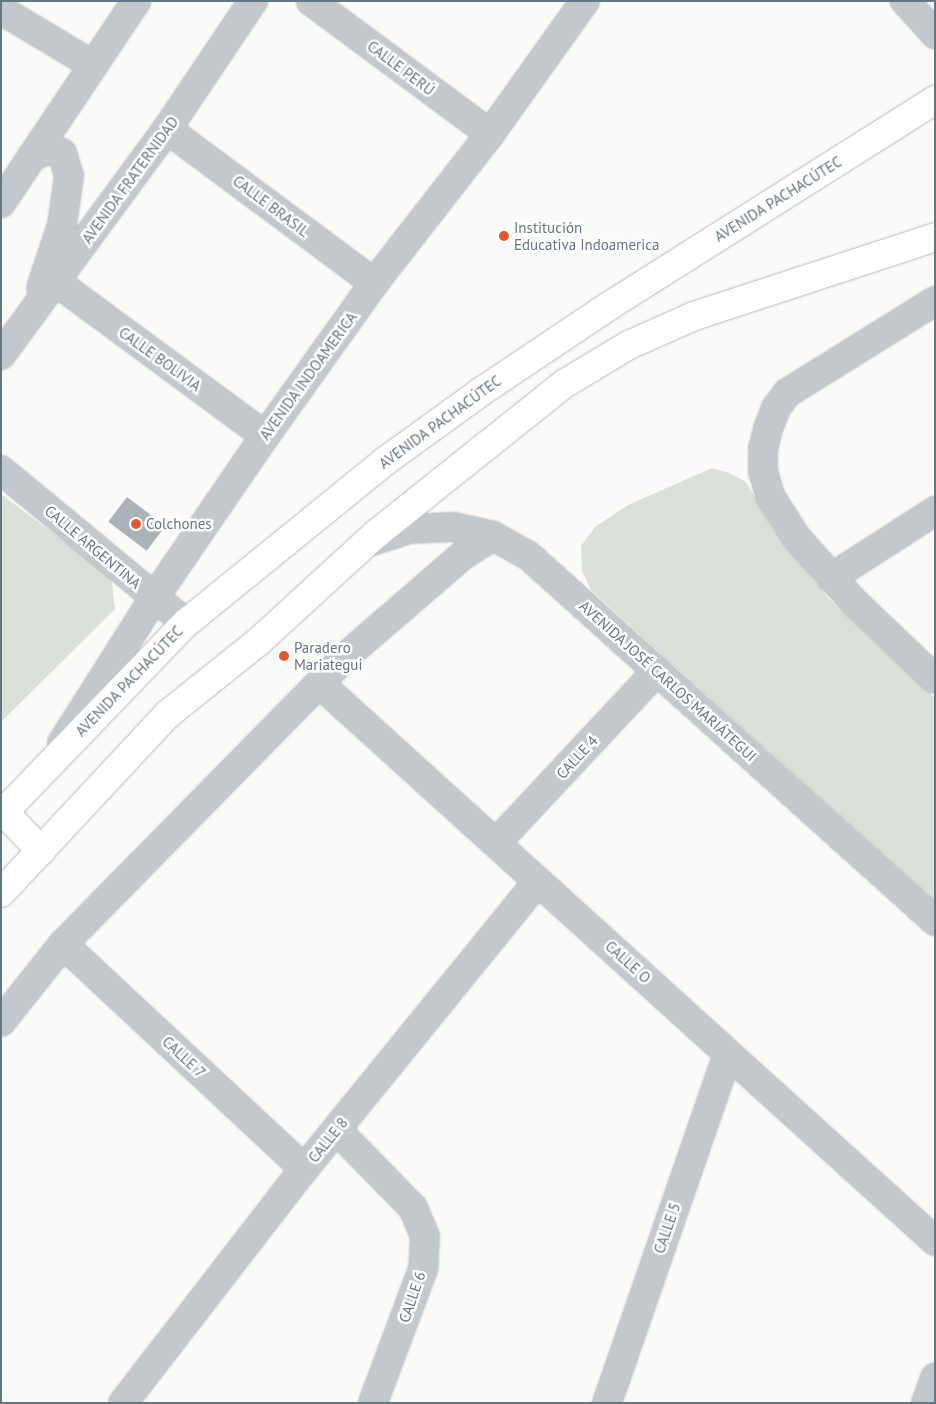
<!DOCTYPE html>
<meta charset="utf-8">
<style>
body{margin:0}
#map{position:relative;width:936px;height:1404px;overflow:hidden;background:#fafaf8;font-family:"PT Sans",sans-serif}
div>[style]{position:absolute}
.green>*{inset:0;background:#dadfd7}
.building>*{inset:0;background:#aab3b9;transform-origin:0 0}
.roads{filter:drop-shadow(0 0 1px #b5babe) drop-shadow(0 0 1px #b5babe)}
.minor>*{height:28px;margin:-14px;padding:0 14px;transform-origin:14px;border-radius:14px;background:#c3c8cc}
.tertiary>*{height:28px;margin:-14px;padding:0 14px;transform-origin:14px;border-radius:14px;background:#c3c8cc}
.primary>*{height:28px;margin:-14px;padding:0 14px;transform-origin:14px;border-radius:14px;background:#fff}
.dots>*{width:14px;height:14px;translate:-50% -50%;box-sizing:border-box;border:2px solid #fff;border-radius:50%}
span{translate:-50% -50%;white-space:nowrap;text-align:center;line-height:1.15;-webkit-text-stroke:5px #fff;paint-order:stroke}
.street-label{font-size:15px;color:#657683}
.poi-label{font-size:15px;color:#657683}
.left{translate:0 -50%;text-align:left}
.frame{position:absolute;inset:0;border:2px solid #657683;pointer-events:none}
</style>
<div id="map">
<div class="green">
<i style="clip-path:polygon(712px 468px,729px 473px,746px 482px,773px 529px,829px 599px,935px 698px,935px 902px,591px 590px,582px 571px,581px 546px,595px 527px,628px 505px)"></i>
<i style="clip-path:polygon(1px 494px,111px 577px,115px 609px,1px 722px)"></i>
</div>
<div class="building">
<i style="left:127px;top:497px;width:48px;height:31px;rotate:37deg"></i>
</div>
<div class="roads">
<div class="minor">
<i style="left:311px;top:1px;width:223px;rotate:36.6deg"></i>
<i style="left:905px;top:1px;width:45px;rotate:47.7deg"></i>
<i style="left:1px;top:10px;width:107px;rotate:30.9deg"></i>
<i style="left:167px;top:129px;width:258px;rotate:36.6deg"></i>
<i style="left:32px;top:156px;width:20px;rotate:-20deg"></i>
<i style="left:51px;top:149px;width:12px;rotate:20deg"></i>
<i style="left:62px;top:153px;width:24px;rotate:73deg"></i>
<i style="left:69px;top:176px;width:49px;rotate:98.1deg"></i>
<i style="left:62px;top:225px;width:66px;rotate:108.4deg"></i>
<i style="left:1px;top:203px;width:243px;rotate:-56.2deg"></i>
<i style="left:55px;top:281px;width:261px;rotate:36.4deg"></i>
<i style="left:1px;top:355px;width:280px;rotate:-53.7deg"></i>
<i style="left:167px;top:129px;width:154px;rotate:-56.1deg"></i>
<i style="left:1px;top:470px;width:240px;rotate:39.6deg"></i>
<i style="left:831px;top:578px;width:124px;rotate:-32.8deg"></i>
<i style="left:320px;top:684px;width:830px;rotate:42.17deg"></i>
<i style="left:62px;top:743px;width:172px;rotate:-57.6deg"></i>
<i style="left:154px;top:598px;width:196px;rotate:-55.6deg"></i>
<i style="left:265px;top:436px;width:188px;rotate:-54.5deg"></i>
<i style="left:374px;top:283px;width:189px;rotate:-52.1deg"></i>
<i style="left:490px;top:134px;width:163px;rotate:-54.5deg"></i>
<i style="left:496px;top:843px;width:236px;rotate:-46.9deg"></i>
<i style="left:63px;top:944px;width:330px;rotate:43deg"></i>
<i style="left:1px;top:1022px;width:100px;rotate:-51.5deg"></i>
<i style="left:63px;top:944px;width:402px;rotate:-45.5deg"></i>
<i style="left:345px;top:657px;width:155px;rotate:-40.8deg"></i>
<i style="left:462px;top:556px;width:37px;rotate:-33deg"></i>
<i style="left:337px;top:1130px;width:109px;rotate:45.7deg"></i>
<i style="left:413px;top:1208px;width:30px;rotate:67deg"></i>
<i style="left:425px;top:1236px;width:33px;rotate:93deg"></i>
<i style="left:423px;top:1269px;width:143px;rotate:110.5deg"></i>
<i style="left:123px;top:1403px;width:296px;rotate:-52.3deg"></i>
<i style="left:304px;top:1169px;width:371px;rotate:-50.9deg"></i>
<i style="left:607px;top:1403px;width:369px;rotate:-70.9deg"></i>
<i style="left:926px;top:1403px;width:27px;rotate:-70deg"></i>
</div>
<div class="tertiary">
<i style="left:935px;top:301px;width:174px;rotate:148.1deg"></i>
<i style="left:787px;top:393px;width:19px;rotate:126deg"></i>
<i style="left:776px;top:408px;width:22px;rotate:111deg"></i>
<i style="left:768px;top:429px;width:21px;rotate:104deg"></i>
<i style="left:763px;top:449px;width:22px;rotate:90deg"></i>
<i style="left:763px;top:471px;width:26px;rotate:74deg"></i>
<i style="left:770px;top:496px;width:49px;rotate:57.6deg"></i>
<i style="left:796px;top:537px;width:86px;rotate:48.3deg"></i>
<i style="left:853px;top:601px;width:113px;rotate:43.6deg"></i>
<i style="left:366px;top:543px;width:45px;rotate:-18deg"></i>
<i style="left:409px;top:529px;width:45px;rotate:-2.5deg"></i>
<i style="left:454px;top:527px;width:40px;rotate:13deg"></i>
<i style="left:493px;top:536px;width:41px;rotate:29.1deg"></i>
<i style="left:529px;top:556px;width:546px;rotate:41.96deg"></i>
</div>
<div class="primary">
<i style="left:4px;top:812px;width:54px;rotate:46.5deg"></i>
<i style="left:1px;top:815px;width:267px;rotate:-46.1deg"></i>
<i style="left:186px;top:623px;width:255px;rotate:-39.1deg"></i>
<i style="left:384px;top:462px;width:121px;rotate:-35.9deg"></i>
<i style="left:482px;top:391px;width:153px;rotate:-33.8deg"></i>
<i style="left:609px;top:306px;width:386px;rotate:-32.3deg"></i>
<i style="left:1px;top:893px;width:245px;rotate:-47deg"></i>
<i style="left:168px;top:714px;width:115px;rotate:-38.7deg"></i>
<i style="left:258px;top:642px;width:160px;rotate:-42.5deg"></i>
<i style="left:376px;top:534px;width:241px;rotate:-38.6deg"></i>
<i style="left:564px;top:384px;width:76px;rotate:-31deg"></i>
<i style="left:629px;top:345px;width:71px;rotate:-24deg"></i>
<i style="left:694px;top:316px;width:254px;rotate:-18.1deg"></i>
</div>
</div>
<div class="dots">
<i style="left:504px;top:236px;background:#e4572e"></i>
<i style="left:136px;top:524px;background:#e4572e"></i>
<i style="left:284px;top:656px;background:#e4572e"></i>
</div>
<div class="street-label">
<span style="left:401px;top:68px;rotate:37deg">CALLE PERÚ</span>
<span style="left:130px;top:180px;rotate:-54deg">AVENIDA FRATERNIDAD</span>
<span style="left:778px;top:199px;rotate:-32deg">AVENIDA PACHACÚTEC</span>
<span style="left:271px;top:206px;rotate:37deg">CALLE BRASIL</span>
<span style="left:160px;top:359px;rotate:36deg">CALLE BOLIVIA</span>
<span style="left:308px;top:376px;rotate:-54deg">AVENIDA INDOAMERICA</span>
<span style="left:440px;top:422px;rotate:-36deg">AVENIDA PACHACÚTEC</span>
<span style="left:93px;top:547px;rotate:40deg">CALLE ARGENTINA</span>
<span style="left:129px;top:681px;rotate:-46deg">AVENIDA PACHACÚTEC</span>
<span style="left:668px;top:681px;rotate:42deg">AVENIDA JOSÉ CARLOS MARIÁTEGUI</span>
<span style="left:577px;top:757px;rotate:-47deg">CALLE 4</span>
<span style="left:628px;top:962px;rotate:42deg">CALLE O</span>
<span style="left:184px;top:1057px;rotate:43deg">CALLE 7</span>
<span style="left:328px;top:1140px;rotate:-51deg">CALLE 8</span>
<span style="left:667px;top:1228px;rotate:-71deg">CALLE 5</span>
<span style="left:412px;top:1297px;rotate:-71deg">CALLE 6</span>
</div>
<div class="poi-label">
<span class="left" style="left:514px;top:236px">Institución<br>Educativa Indoamerica</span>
<span class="left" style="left:146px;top:524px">Colchones</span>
<span class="left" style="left:294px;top:656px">Paradero<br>Mariategui</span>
</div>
<div class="frame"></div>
</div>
